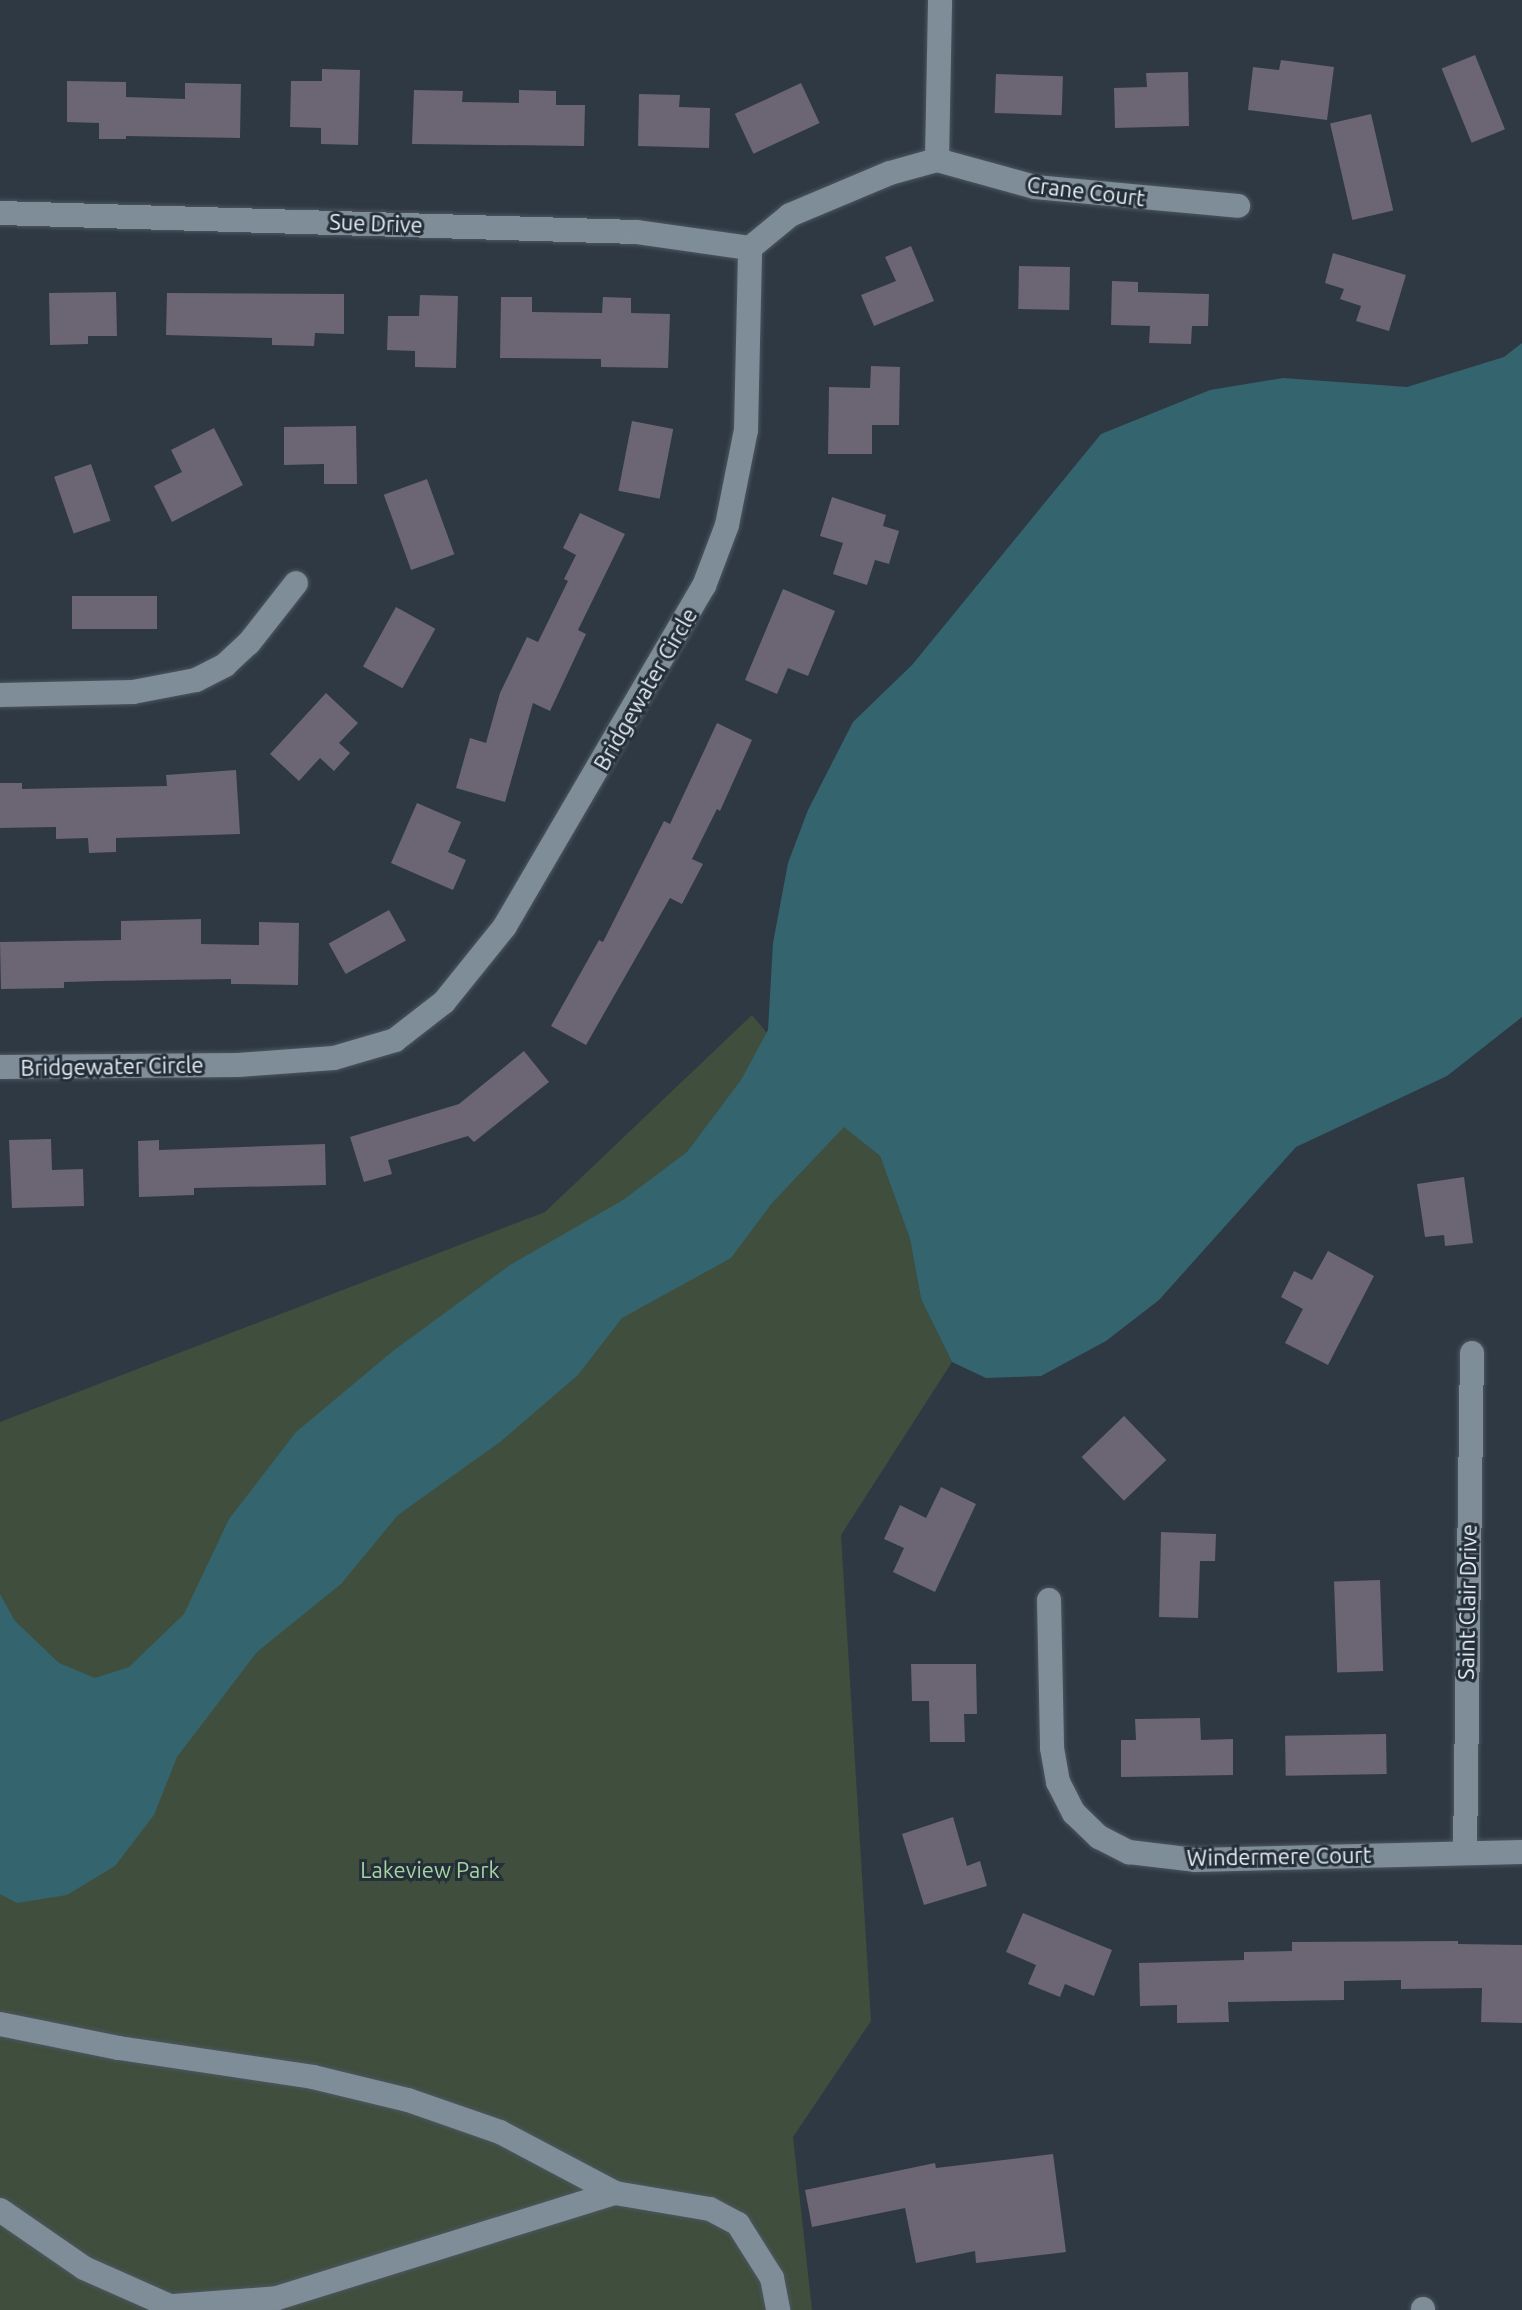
<!DOCTYPE html>
<style>
body{margin:0}
#map{position:relative;width:1522px;height:2310px;overflow:hidden;background:#2e3944;font-family:Ubuntu,sans-serif}
div>[style]{position:absolute}
.green>*{inset:0;background:#3f4e3d}
.water>*{inset:0;background:#34646d}
.building>*{inset:0;background:#6b6574;transform-origin:0 0}
.roads{filter:drop-shadow(0 0 2px #4c565f) drop-shadow(0 0 2px #4c565f)}
.minor>*{height:24px;margin:-12px;padding:0 12px;transform-origin:12px;border-radius:12px;background:#7f8d99}
span{translate:-50% -50%;white-space:nowrap;text-align:center;line-height:1.15;-webkit-text-stroke:6px #242f39;paint-order:stroke}
.street-label{font-size:22px;color:#e9f0f7}
.park-label{font-size:22px;color:#a4d2a0}
</style>
<div id="map">
<div class="green">
<i style="clip-path:polygon(752px 1015px,844px 1126px,880px 1156px,910px 1239px,921px 1299px,952px 1362px,841px 1535px,871px 2021px,793px 2137px,812px 2310px,0 2310px,0 1422px,545px 1212px)"></i>
</div>
<div class="water">
<i style="clip-path:polygon(1522px 343px,1522px 1017px,1447px 1076px,1296px 1147px,1159px 1300px,1106px 1341px,1041px 1376px,986px 1378px,952px 1362px,921px 1299px,910px 1239px,880px 1156px,844px 1127px,772px 1203px,731px 1258px,622px 1318px,578px 1375px,500px 1442px,398px 1515px,341px 1584px,257px 1652px,177px 1757px,154px 1815px,115px 1866px,67px 1895px,17px 1903px,0 1894px,0 1594px,15px 1621px,59px 1663px,95px 1678px,129px 1667px,184px 1614px,229px 1519px,296px 1432px,393px 1351px,510px 1265px,623px 1200px,687px 1152px,741px 1080px,768px 1030px,773px 943px,788px 863px,808px 810px,853px 722px,912px 665px,1101px 434px,1210px 390px,1283px 378px,1407px 387px,1504px 357px)"></i>
</div>
<div class="building">
<i style="left:1475px;top:55px;width:80px;height:36px;rotate:68deg"></i>
<i style="clip-path:polygon(1281px 60px,1334px 67px,1327px 120px,1248px 110px,1253px 67px,1279px 70px)"></i>
<i style="clip-path:polygon(322px 69px,360px 70px,358px 145px,321px 144px,321px 128px,290px 127px,291px 81px,322px 81px)"></i>
<i style="clip-path:polygon(1188px 72px,1189px 126px,1115px 128px,1114px 88px,1147px 87px,1146px 73px)"></i>
<i style="left:996px;top:74px;width:67px;height:39px;rotate:2deg"></i>
<i style="clip-path:polygon(67px 81px,126px 82px,126px 97px,185px 99px,185px 83px,241px 84px,240px 138px,126px 136px,126px 139px,99px 139px,99px 123px,67px 122px)"></i>
<i style="left:801px;top:83px;width:44px;height:73px;rotate:65deg"></i>
<i style="clip-path:polygon(414px 90px,463px 91px,462px 102px,519px 103px,519px 90px,556px 91px,556px 105px,585px 105px,584px 146px,412px 144px)"></i>
<i style="clip-path:polygon(639px 94px,680px 95px,679px 107px,710px 108px,709px 148px,638px 146px)"></i>
<i style="left:1371px;top:114px;width:99px;height:42px;rotate:77deg"></i>
<i style="clip-path:polygon(911px 246px,934px 301px,874px 326px,861px 295px,896px 281px,885px 257px)"></i>
<i style="clip-path:polygon(1333px 253px,1406px 275px,1389px 331px,1356px 321px,1361px 306px,1340px 299px,1344px 289px,1325px 283px)"></i>
<i style="left:1019px;top:266px;width:51px;height:43px;rotate:1deg"></i>
<i style="clip-path:polygon(1112px 281px,1138px 282px,1138px 292px,1209px 294px,1208px 326px,1192px 326px,1191px 344px,1149px 343px,1150px 326px,1111px 325px)"></i>
<i style="clip-path:polygon(116px 292px,117px 336px,88px 336px,88px 344px,50px 345px,49px 293px)"></i>
<i style="clip-path:polygon(167px 293px,344px 294px,344px 334px,315px 333px,314px 346px,272px 345px,272px 338px,166px 335px)"></i>
<i style="clip-path:polygon(420px 295px,458px 296px,456px 368px,415px 367px,415px 351px,387px 350px,388px 316px,419px 316px)"></i>
<i style="clip-path:polygon(501px 297px,532px 297px,532px 312px,602px 313px,603px 297px,631px 298px,631px 313px,670px 314px,668px 368px,601px 367px,601px 359px,500px 358px)"></i>
<i style="clip-path:polygon(871px 366px,900px 367px,899px 425px,872px 425px,872px 454px,828px 454px,829px 387px,870px 388px)"></i>
<i style="left:632px;top:421px;width:42px;height:71px;rotate:11deg"></i>
<i style="clip-path:polygon(356px 426px,357px 484px,324px 484px,324px 464px,284px 465px,284px 427px)"></i>
<i style="clip-path:polygon(214px 428px,243px 485px,172px 522px,154px 486px,182px 472px,171px 450px)"></i>
<i style="left:91px;top:464px;width:60px;height:39px;rotate:71deg"></i>
<i style="left:427px;top:479px;width:80px;height:46px;rotate:70deg"></i>
<i style="clip-path:polygon(832px 497px,886px 515px,883px 526px,899px 531px,889px 564px,875px 560px,867px 585px,833px 574px,843px 543px,820px 536px)"></i>
<i style="clip-path:polygon(580px 513px,625px 534px,578px 630px,586px 634px,550px 711px,533px 703px,505px 802px,456px 788px,470px 738px,486px 743px,500px 693px,527px 637px,538px 642px,568px 581px,564px 579px,576px 555px,563px 548px)"></i>
<i style="clip-path:polygon(783px 589px,835px 611px,808px 676px,788px 668px,777px 694px,745px 680px)"></i>
<i style="left:157px;top:596px;width:33px;height:85px;rotate:90deg"></i>
<i style="left:396px;top:607px;width:45px;height:68px;rotate:29deg"></i>
<i style="clip-path:polygon(326px 693px,358px 723px,339px 743px,350px 753px,334px 771px,320px 758px,299px 781px,270px 754px)"></i>
<i style="clip-path:polygon(717px 723px,752px 740px,720px 811px,717px 809px,692px 859px,703px 864px,682px 904px,670px 898px,586px 1045px,551px 1026px,599px 940px,603px 942px,664px 821px,670px 824px)"></i>
<i style="clip-path:polygon(236px 770px,240px 834px,116px 838px,116px 852px,89px 853px,88px 838px,56px 839px,56px 827px,0 828px,0 783px,22px 783px,22px 789px,167px 786px,166px 775px)"></i>
<i style="clip-path:polygon(417px 803px,461px 822px,448px 852px,466px 860px,453px 890px,391px 863px)"></i>
<i style="left:389px;top:910px;width:35px;height:69px;rotate:61deg"></i>
<i style="clip-path:polygon(201px 919px,201px 944px,259px 945px,259px 922px,299px 923px,298px 985px,231px 984px,231px 979px,101px 981px,64px 982px,64px 988px,1px 989px,0 942px,121px 940px,121px 921px)"></i>
<i style="clip-path:polygon(524px 1051px,549px 1082px,474px 1142px,468px 1136px,388px 1160px,392px 1174px,364px 1182px,350px 1137px,459px 1104px)"></i>
<i style="clip-path:polygon(51px 1139px,52px 1170px,83px 1169px,84px 1206px,12px 1208px,9px 1140px)"></i>
<i style="clip-path:polygon(159px 1140px,159px 1150px,325px 1144px,326px 1185px,194px 1188px,194px 1195px,139px 1197px,138px 1141px)"></i>
<i style="clip-path:polygon(1464px 1177px,1473px 1243px,1445px 1246px,1444px 1235px,1425px 1237px,1417px 1184px)"></i>
<i style="clip-path:polygon(1328px 1251px,1374px 1276px,1328px 1365px,1285px 1343px,1303px 1309px,1281px 1297px,1294px 1271px,1312px 1280px)"></i>
<i style="left:1124px;top:1416px;width:61px;height:59px;rotate:46deg"></i>
<i style="clip-path:polygon(941px 1487px,976px 1504px,935px 1592px,893px 1572px,904px 1548px,884px 1539px,900px 1505px,926px 1518px)"></i>
<i style="clip-path:polygon(1161px 1532px,1216px 1534px,1215px 1561px,1200px 1561px,1198px 1618px,1159px 1617px)"></i>
<i style="left:1380px;top:1580px;width:91px;height:46px;rotate:88deg"></i>
<i style="clip-path:polygon(911px 1664px,976px 1664px,977px 1714px,964px 1714px,965px 1742px,930px 1742px,929px 1701px,912px 1701px)"></i>
<i style="clip-path:polygon(1200px 1718px,1201px 1740px,1233px 1739px,1233px 1775px,1121px 1777px,1121px 1740px,1136px 1740px,1135px 1719px)"></i>
<i style="left:1386px;top:1734px;width:40px;height:101px;rotate:89deg"></i>
<i style="clip-path:polygon(953px 1817px,967px 1866px,980px 1861px,987px 1886px,924px 1905px,902px 1834px)"></i>
<i style="clip-path:polygon(1023px 1913px,1112px 1950px,1094px 1996px,1065px 1984px,1060px 1997px,1028px 1984px,1036px 1965px,1006px 1952px)"></i>
<i style="clip-path:polygon(1458px 1941px,1458px 1944px,1522px 1945px,1522px 2023px,1481px 2022px,1482px 1988px,1401px 1989px,1401px 1980px,1344px 1981px,1344px 2000px,1228px 2002px,1229px 2022px,1177px 2023px,1177px 2005px,1140px 2006px,1139px 1963px,1244px 1960px,1244px 1952px,1292px 1951px,1292px 1942px)"></i>
<i style="clip-path:polygon(1053px 2154px,1066px 2252px,976px 2263px,975px 2251px,916px 2263px,905px 2208px,812px 2227px,805px 2190px,935px 2163px,936px 2168px)"></i>
</div>
<div class="roads">
<div class="minor">
<i style="left:937px;top:160px;width:102px;rotate:15.4deg"></i>
<i style="left:1035px;top:187px;width:204px;rotate:5.3deg"></i>
<i style="left:937px;top:160px;width:160px;rotate:-88.9deg"></i>
<i style="left:0;top:213px;width:637px;rotate:1.71deg"></i>
<i style="left:637px;top:232px;width:114px;rotate:8.1deg"></i>
<i style="left:0;top:695px;width:133px;rotate:-1.3deg"></i>
<i style="left:133px;top:692px;width:64px;rotate:-10.8deg"></i>
<i style="left:196px;top:680px;width:33px;rotate:-27deg"></i>
<i style="left:225px;top:665px;width:33px;rotate:-43deg"></i>
<i style="left:249px;top:643px;width:76px;rotate:-51.9deg"></i>
<i style="left:0;top:1067px;width:238px;rotate:-0.5deg"></i>
<i style="left:238px;top:1065px;width:96px;rotate:-4.2deg"></i>
<i style="left:334px;top:1058px;width:64px;rotate:-16.4deg"></i>
<i style="left:395px;top:1040px;width:62px;rotate:-37.8deg"></i>
<i style="left:444px;top:1002px;width:97px;rotate:-51.2deg"></i>
<i style="left:505px;top:926px;width:394px;rotate:-59.7deg"></i>
<i style="left:704px;top:586px;width:65px;rotate:-69.3deg"></i>
<i style="left:727px;top:525px;width:97px;rotate:-78.7deg"></i>
<i style="left:746px;top:430px;width:182px;rotate:-88.7deg"></i>
<i style="left:750px;top:248px;width:52px;rotate:-39.5deg"></i>
<i style="left:790px;top:215px;width:108px;rotate:-22.8deg"></i>
<i style="left:890px;top:173px;width:49px;rotate:-15.5deg"></i>
<i style="left:1049px;top:1600px;width:148px;rotate:88.8deg"></i>
<i style="left:1052px;top:1748px;width:35px;rotate:80deg"></i>
<i style="left:1058px;top:1782px;width:35px;rotate:63deg"></i>
<i style="left:1074px;top:1813px;width:35px;rotate:44deg"></i>
<i style="left:1099px;top:1837px;width:34px;rotate:27deg"></i>
<i style="left:1129px;top:1852px;width:66px;rotate:6.9deg"></i>
<i style="left:1195px;top:1860px;width:327px;rotate:-1.4deg"></i>
<i style="left:1465px;top:1852px;width:499px;rotate:-89.2deg"></i>
<i style="left:0;top:2024px;width:121px;rotate:11.4deg"></i>
<i style="left:119px;top:2048px;width:196px;rotate:8.5deg"></i>
<i style="left:313px;top:2077px;width:98px;rotate:13.6deg"></i>
<i style="left:408px;top:2100px;width:97px;rotate:19.2deg"></i>
<i style="left:500px;top:2132px;width:130px;rotate:27.9deg"></i>
<i style="left:615px;top:2193px;width:96px;rotate:9.6deg"></i>
<i style="left:710px;top:2209px;width:32px;rotate:28deg"></i>
<i style="left:738px;top:2224px;width:64px;rotate:57.8deg"></i>
<i style="left:772px;top:2278px;width:33px;rotate:79deg"></i>
<i style="left:0;top:2210px;width:102px;rotate:34.6deg"></i>
<i style="left:84px;top:2268px;width:104px;rotate:23.9deg"></i>
<i style="left:174px;top:2306px;width:103px;rotate:-4.4deg"></i>
<i style="left:277px;top:2298px;width:354px;rotate:-17.3deg"></i>
<i style="left:1423px;top:2309px;width:1px;rotate:90deg"></i>
</div>
</div>
<div class="street-label">
<span style="left:1086px;top:191px;rotate:7deg">Crane Court</span>
<span style="left:376px;top:223px;rotate:2deg">Sue Drive</span>
<span style="left:645px;top:689px;rotate:-60deg">Bridgewater Circle</span>
<span style="left:112px;top:1066px;rotate:-1deg">Bridgewater Circle</span>
<span style="left:1467px;top:1602px;rotate:-89deg">Saint Clair Drive</span>
<span style="left:1279px;top:1856px;rotate:-1deg">Windermere Court</span>
</div>
<div class="park-label">
<span style="left:430px;top:1870px">Lakeview Park</span>
</div>
</div>
